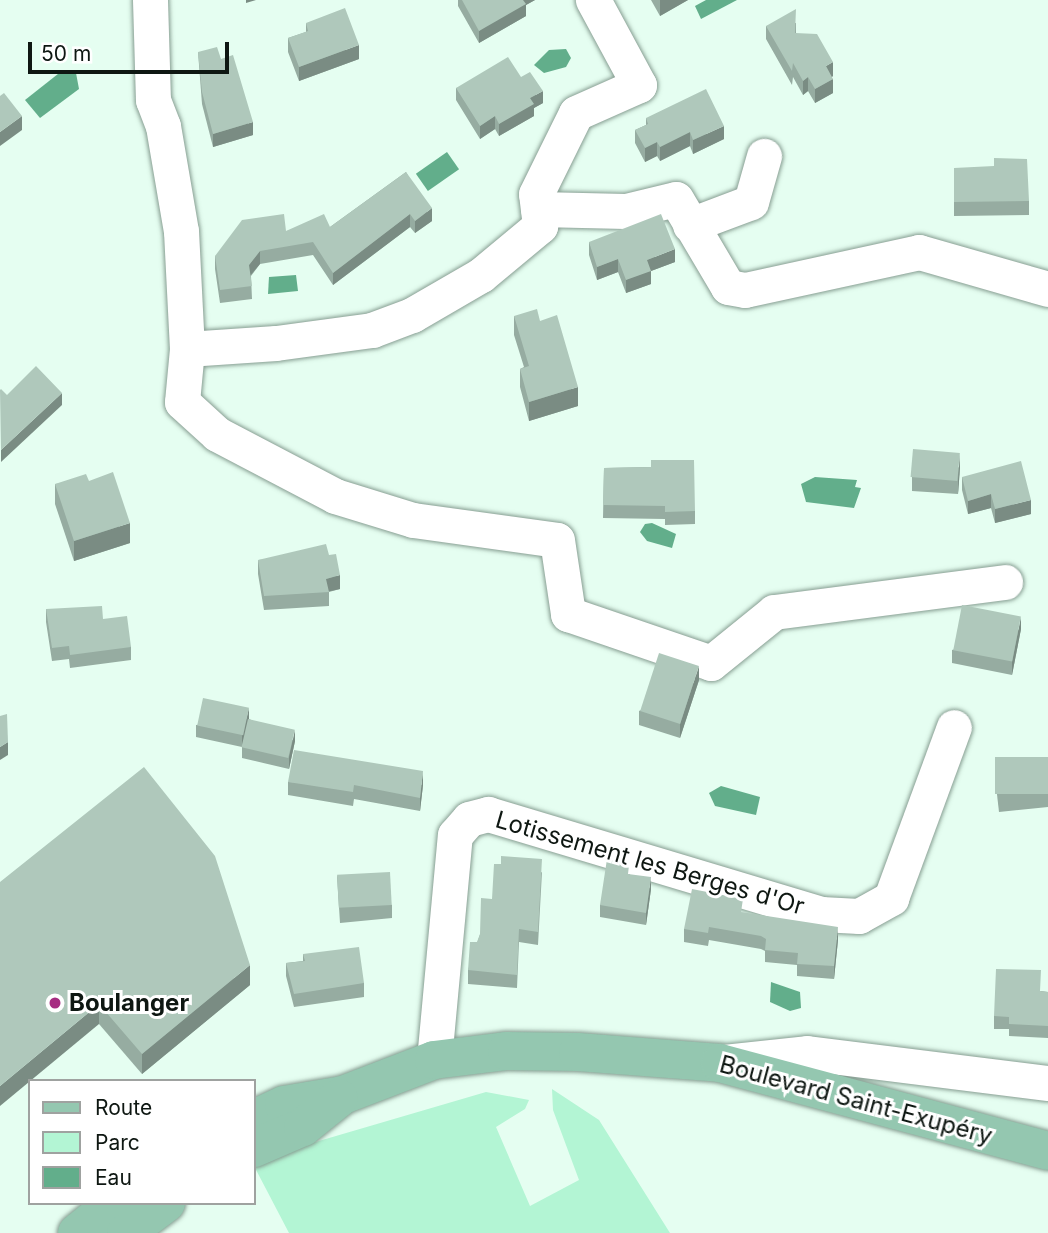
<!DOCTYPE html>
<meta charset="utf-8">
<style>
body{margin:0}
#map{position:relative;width:1048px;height:1233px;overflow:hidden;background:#e5fef1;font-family:Inter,sans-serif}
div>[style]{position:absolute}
.green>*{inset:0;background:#b3f5d4}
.water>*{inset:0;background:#62ae8b;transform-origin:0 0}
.roads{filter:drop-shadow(0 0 2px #879e92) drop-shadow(0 0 2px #879e92)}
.minor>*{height:35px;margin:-17.5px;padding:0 17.5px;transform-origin:17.5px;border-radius:17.5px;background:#fff}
.major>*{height:38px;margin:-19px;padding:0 19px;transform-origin:19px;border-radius:19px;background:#94c7b0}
.wall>*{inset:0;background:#96aca1}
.shaded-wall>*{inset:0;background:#7a8c83}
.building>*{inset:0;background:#afc8bb;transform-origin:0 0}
.dots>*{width:19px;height:19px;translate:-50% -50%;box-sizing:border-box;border:4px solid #fff;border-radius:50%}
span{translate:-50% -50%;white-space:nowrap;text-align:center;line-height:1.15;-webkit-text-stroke:6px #fff;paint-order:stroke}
.street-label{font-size:24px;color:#0e1712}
.poi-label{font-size:24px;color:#0e1712;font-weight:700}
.left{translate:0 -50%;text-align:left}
.legend{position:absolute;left:28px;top:1079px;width:228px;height:126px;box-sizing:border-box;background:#fff;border:2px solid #9fa2a0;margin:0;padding:9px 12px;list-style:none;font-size:21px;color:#0e1712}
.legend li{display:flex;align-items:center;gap:14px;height:35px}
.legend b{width:35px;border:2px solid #9fa2a0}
.scale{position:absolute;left:28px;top:42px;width:201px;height:32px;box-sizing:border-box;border:4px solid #0e1712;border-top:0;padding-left:9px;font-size:21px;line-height:24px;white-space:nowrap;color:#0e1712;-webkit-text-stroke:5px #fff;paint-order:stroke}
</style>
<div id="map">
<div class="green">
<i style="clip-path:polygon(552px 1089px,599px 1120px,670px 1233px,289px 1233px,254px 1166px,295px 1148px,486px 1092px,529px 1100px,525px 1109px,496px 1127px,530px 1206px,579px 1180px,553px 1110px)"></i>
</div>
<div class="water">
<i style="clip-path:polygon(706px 0,737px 0,701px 19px,695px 6px)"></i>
<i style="clip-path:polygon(566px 49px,571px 58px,566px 67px,544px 73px,534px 65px,549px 50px)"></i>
<i style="clip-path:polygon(63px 70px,76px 73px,79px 89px,40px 118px,25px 100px)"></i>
<i style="left:447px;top:152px;width:21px;height:38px;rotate:55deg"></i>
<i style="clip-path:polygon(296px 275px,298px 291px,268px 294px,269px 277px)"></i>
<i style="clip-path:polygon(815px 477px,857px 480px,855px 487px,861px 488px,854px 508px,806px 502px,801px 484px)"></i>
<i style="clip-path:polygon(652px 523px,676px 534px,672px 548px,647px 541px,640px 532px,645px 524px)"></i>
<i style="clip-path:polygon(721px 786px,760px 797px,756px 815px,715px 806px,709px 793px)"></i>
<i style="clip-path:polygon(771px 982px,800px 992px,801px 1008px,790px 1011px,770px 1002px)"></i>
</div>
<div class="roads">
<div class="minor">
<i style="left:150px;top:0;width:100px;rotate:88.3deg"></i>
<i style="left:153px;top:100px;width:28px;rotate:69deg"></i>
<i style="left:163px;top:126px;width:107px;rotate:80.3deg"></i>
<i style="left:181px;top:231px;width:118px;rotate:87.1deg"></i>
<i style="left:187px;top:349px;width:53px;rotate:95.4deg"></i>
<i style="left:182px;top:402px;width:47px;rotate:42.4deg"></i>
<i style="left:217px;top:434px;width:133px;rotate:27.7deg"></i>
<i style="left:335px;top:496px;width:82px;rotate:17.1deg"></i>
<i style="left:413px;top:520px;width:145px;rotate:7.9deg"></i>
<i style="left:557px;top:540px;width:75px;rotate:81.5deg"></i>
<i style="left:568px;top:614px;width:151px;rotate:18.9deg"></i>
<i style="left:711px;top:663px;width:81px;rotate:-39deg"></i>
<i style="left:774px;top:612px;width:233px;rotate:-7.4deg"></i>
<i style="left:538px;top:209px;width:88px;rotate:1.3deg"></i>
<i style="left:626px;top:211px;width:51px;rotate:-13.5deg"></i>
<i style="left:676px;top:199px;width:102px;rotate:59.4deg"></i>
<i style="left:728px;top:287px;width:17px;rotate:10deg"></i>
<i style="left:745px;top:290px;width:178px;rotate:-12.3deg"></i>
<i style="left:919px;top:252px;width:134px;rotate:16deg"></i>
<i style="left:690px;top:225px;width:65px;rotate:-20.7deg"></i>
<i style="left:751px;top:202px;width:48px;rotate:-74.2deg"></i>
<i style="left:187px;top:349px;width:89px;rotate:-3.9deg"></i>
<i style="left:276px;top:343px;width:97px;rotate:-7.7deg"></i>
<i style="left:372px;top:330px;width:43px;rotate:-20.6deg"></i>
<i style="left:412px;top:315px;width:80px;rotate:-30.1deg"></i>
<i style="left:481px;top:275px;width:77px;rotate:-39.7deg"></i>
<i style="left:540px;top:226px;width:32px;rotate:-97deg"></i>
<i style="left:536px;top:194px;width:90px;rotate:-63.7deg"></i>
<i style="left:576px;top:113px;width:69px;rotate:-24deg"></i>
<i style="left:639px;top:85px;width:97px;rotate:-118.4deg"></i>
<i style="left:434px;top:1060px;width:226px;rotate:-84.7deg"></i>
<i style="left:455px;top:835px;width:21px;rotate:-49deg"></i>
<i style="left:469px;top:819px;width:20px;rotate:-15deg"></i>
<i style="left:488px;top:814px;width:348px;rotate:16.7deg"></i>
<i style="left:821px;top:914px;width:38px;rotate:3deg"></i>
<i style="left:859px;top:916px;width:37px;rotate:-29deg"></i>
<i style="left:891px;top:898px;width:182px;rotate:-69.8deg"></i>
<i style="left:724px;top:1062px;width:83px;rotate:-6.2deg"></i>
<i style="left:807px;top:1053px;width:243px;rotate:7.1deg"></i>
</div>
<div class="major">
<i style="left:254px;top:1119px;width:33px;rotate:-25deg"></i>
<i style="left:284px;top:1105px;width:60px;rotate:-9.6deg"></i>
<i style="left:343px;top:1095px;width:97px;rotate:-21deg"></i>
<i style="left:434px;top:1060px;width:74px;rotate:-7deg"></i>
<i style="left:507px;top:1051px;width:71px;rotate:0.8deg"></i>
<i style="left:578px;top:1052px;width:142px;rotate:4.4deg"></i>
<i style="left:720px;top:1063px;width:340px;rotate:15deg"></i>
<i style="left:254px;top:1148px;width:53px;rotate:-23.2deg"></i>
<i style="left:303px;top:1127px;width:46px;rotate:-38.9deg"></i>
<i style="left:77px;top:1233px;width:48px;rotate:-39deg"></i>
<i style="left:126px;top:1233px;width:50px;rotate:-36.9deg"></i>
</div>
</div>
<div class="wall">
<i style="clip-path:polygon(458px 0,535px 0,526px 5px,526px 16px,479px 43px,458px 6px)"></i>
<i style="clip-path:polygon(651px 0,688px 0,660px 16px)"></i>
<i style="clip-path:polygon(306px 23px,359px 59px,299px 81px,288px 52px,288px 38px,306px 32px)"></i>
<i style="clip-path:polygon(796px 23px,796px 33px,833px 76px,832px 77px,833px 93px,815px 103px,808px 91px,803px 95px,793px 77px,792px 85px,766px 39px,766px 26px)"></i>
<i style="clip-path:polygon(198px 52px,221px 59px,253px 135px,213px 147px,202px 104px)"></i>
<i style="clip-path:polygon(521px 77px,543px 103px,534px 108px,534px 116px,499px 136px,495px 129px,480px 139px,456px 100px,456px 88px)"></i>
<i style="clip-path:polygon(646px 118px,724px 139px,693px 154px,690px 146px,660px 161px,657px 156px,645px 162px,635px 143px,635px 130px,646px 125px)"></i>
<i style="clip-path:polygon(954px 168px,1029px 201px,1029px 215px,954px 216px)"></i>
<i style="clip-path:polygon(406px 172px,432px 221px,415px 233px,410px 227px,333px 285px,313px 255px,260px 264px,251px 276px,252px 299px,220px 303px,215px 269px,215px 256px,286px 231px,330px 227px)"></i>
<i style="clip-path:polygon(589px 242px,675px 262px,651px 271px,651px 284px,626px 293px,618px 272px,597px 280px,589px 255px)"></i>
<i style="clip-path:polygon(514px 316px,540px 321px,578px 406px,529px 421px,520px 387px,520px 369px,524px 367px,514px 335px)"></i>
<i style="clip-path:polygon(651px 467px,695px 511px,695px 524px,665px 525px,665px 519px,603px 518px,604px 468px)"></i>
<i style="clip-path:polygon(960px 467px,958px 494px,912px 491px,912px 477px)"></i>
<i style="clip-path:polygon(962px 477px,1031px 514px,995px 523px,991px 508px,968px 514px,962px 490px)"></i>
<i style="clip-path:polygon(89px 481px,130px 543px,74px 561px,55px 504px,55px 484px)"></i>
<i style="clip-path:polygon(329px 555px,340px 589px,329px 592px,329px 606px,264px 610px,258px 574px,258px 560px)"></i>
<i style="clip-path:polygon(46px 609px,103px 619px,131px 647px,131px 660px,70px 668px,69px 659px,52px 661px,46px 622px)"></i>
<i style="clip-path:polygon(1021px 629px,1012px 675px,952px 663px,952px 650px)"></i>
<i style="clip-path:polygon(699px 680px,680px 738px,639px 725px,639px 711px)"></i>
<i style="clip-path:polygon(249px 719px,295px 741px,289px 769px,242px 758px,242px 747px,196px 737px,196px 725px)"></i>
<i style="clip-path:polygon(1048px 757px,1048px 807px,999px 812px,995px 777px,995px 764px)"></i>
<i style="clip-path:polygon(288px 782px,423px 785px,420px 811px,354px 799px,353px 806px,288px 795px)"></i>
<i style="clip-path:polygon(542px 872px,538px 945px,519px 942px,517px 988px,468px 984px,468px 970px,492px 899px)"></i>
<i style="clip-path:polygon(629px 874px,651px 889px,646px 925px,600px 917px,600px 905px)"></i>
<i style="clip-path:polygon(337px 876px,392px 905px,392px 918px,340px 923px)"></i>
<i style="clip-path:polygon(0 882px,250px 985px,142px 1074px,99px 1024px)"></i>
<i style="clip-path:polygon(743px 913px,838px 940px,834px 979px,797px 976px,797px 965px,765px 962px,765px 951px,761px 949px,709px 940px,708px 946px,684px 942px,684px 929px)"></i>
<i style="clip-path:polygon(303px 954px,364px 983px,364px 997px,294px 1007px,286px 976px,286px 963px,303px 961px)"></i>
<i style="clip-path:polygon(1041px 991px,1048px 992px,1048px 1038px,1009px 1036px,1009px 1029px,994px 1029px,994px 1016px)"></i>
</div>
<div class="shaded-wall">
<i style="clip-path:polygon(246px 0,256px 0,246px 3px)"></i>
<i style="clip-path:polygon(520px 0,535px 0,526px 5px,526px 16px,479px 43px,479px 31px)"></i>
<i style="clip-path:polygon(660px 0,688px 0,660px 16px)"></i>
<i style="clip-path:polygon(359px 45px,359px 59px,299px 81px,299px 67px)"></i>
<i style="clip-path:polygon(833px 62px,833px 76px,826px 80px,826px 66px)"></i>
<i style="clip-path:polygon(808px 77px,808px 91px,803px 95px,803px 81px)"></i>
<i style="clip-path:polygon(833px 79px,833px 93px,815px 103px,815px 89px)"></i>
<i style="clip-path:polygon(543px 91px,543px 103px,534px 108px,534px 116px,499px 136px,499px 124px,530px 98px)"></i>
<i style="clip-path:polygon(22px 116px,22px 130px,0 146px,0 132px)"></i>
<i style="clip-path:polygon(495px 116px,495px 129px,480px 139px,480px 126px)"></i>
<i style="clip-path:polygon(253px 122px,253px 135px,213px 147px,213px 134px)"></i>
<i style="clip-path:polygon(724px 126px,724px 139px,693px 154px,693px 140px)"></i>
<i style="clip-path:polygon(690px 132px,690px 146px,660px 161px,660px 147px)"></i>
<i style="clip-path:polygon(657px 142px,657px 156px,645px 162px,645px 148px)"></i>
<i style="clip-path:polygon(432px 208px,432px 221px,415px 233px,415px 221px)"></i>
<i style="clip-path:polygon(410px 214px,410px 227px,333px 285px,333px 273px)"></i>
<i style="clip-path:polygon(675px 249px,675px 262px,651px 271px,651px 284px,626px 293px,626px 280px,647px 260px)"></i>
<i style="clip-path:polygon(260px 251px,260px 264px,249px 277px,249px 265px)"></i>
<i style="clip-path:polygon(618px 259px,618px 272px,597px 280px,597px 267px)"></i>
<i style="clip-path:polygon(578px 387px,578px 406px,529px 421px,529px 402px)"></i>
<i style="clip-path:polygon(62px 393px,62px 405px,1px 462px,1px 450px)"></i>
<i style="clip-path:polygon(960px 453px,960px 467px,958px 494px,958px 480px)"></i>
<i style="clip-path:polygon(991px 494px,991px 508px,968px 514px,968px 501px)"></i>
<i style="clip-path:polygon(1031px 500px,1031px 514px,995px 523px,995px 509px)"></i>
<i style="clip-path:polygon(130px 523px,130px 543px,74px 561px,74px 541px)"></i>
<i style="clip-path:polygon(340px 575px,340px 589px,326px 592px,326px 579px)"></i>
<i style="clip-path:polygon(1021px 617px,1021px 629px,1012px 675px,1012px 662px)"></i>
<i style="clip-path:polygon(699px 666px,699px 680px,680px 738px,680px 724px)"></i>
<i style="clip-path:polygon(249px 708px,249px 720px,242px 747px,242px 736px)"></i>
<i style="clip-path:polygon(295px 730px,295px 741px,289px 769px,289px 757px)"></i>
<i style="clip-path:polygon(8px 742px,8px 755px,0 760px,0 747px)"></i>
<i style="clip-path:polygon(423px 771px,423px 785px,420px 811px,420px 798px)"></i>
<i style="clip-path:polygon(651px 877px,651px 889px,646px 925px,646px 913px)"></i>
<i style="clip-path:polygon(838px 927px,838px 940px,834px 979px,834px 966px)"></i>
<i style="clip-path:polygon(250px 965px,250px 985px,142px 1074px,142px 1054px)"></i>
<i style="clip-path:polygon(99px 1004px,99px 1024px,0 1106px,0 1086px)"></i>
</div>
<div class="building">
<i style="clip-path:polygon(462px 0,523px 0,526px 4px,479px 31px)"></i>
<i style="clip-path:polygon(345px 8px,359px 45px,299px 67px,288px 38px,308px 31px,306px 23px)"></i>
<i style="clip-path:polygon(796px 9px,795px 33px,817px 34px,833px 62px,826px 66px,833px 79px,815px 89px,808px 77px,803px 81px,793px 63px,792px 71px,766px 26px)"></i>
<i style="clip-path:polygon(217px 47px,221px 59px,233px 55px,253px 122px,213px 134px,202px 92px,198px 52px)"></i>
<i style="clip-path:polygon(508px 57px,521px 77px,530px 72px,543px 91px,530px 98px,534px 104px,499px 124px,495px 116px,480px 126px,456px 88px)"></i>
<i style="clip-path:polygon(706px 89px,724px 126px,693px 140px,690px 132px,660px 147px,657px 142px,645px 148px,635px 130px,648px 124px,646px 118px)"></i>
<i style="clip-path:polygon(4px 93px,22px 116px,0 132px,0 96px)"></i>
<i style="clip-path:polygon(994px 158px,1027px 159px,1029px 201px,954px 202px,954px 168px,994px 166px)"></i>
<i style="clip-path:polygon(406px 172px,432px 208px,415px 221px,410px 214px,333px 273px,313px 242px,260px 251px,249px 265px,252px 286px,220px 290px,215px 256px,242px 220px,284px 214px,286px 231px,324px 214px,330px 227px)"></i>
<i style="clip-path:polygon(661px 214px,675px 249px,647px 260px,651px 271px,626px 280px,618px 259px,597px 267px,589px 242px)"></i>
<i style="clip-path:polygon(537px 309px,540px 321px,557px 315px,578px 387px,529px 402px,520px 369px,529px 366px,514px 316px)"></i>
<i style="clip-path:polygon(36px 366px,62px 393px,1px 450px,0 390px,1px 389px,7px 395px)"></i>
<i style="left:913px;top:449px;width:47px;height:28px;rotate:5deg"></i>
<i style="clip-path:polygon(651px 460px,694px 460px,695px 511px,665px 512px,665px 506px,603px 505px,604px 468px,651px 467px)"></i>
<i style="clip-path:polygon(1021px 461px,1031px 500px,995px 509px,991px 494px,968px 501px,962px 477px)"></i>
<i style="clip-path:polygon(113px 472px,130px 523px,74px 541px,55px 484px,86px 474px,89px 481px)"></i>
<i style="clip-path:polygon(326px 544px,329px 555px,336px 554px,340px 575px,326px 579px,329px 592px,264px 596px,258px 560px)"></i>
<i style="left:962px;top:605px;width:60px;height:46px;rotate:11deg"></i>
<i style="clip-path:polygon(102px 606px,103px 619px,127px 616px,131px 647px,70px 655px,69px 646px,52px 648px,46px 609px)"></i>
<i style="left:659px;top:653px;width:42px;height:61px;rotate:18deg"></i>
<i style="left:203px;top:698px;width:47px;height:28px;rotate:12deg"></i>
<i style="clip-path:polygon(7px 714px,8px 742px,0 747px,0 716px)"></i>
<i style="left:248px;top:719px;width:48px;height:29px;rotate:13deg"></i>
<i style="clip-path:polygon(294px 750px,423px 771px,420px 798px,354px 785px,353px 792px,288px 782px)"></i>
<i style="left:1048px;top:757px;width:37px;height:53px;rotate:90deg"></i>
<i style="clip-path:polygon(144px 767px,215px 856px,250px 965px,142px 1054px,99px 1004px,0 1086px,0 882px)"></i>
<i style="clip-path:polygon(501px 856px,542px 859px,538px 932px,519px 929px,517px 975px,468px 970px,470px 942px,477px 942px,480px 934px,481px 898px,492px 899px,494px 864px,501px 864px)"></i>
<i style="clip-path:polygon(607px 859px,629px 865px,628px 874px,651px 877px,646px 913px,600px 905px)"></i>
<i style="left:390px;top:872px;width:33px;height:53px;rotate:87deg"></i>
<i style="clip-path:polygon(692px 889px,743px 899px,741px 912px,838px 927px,834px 966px,797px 964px,798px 953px,765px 950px,766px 939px,761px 936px,709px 927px,708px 933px,684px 929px)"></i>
<i style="clip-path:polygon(359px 947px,364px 983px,294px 994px,286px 963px,305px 961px,303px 954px)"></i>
<i style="clip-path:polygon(996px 969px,1041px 970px,1040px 991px,1048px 992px,1048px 1026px,1009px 1024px,1009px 1017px,994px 1016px)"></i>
</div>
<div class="dots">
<i style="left:55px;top:1003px;background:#a62c81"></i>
</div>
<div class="street-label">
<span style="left:650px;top:863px;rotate:16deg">Lotissement les Berges d'Or</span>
<span style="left:856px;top:1100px;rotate:15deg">Boulevard Saint-Exupéry</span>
</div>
<div class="poi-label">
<span class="left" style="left:69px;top:1003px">Boulanger</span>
</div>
<ul class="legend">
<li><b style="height:9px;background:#94c7b0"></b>Route</li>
<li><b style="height:19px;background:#b3f5d4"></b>Parc</li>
<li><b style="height:19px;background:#62ae8b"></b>Eau</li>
</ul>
<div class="scale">50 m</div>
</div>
